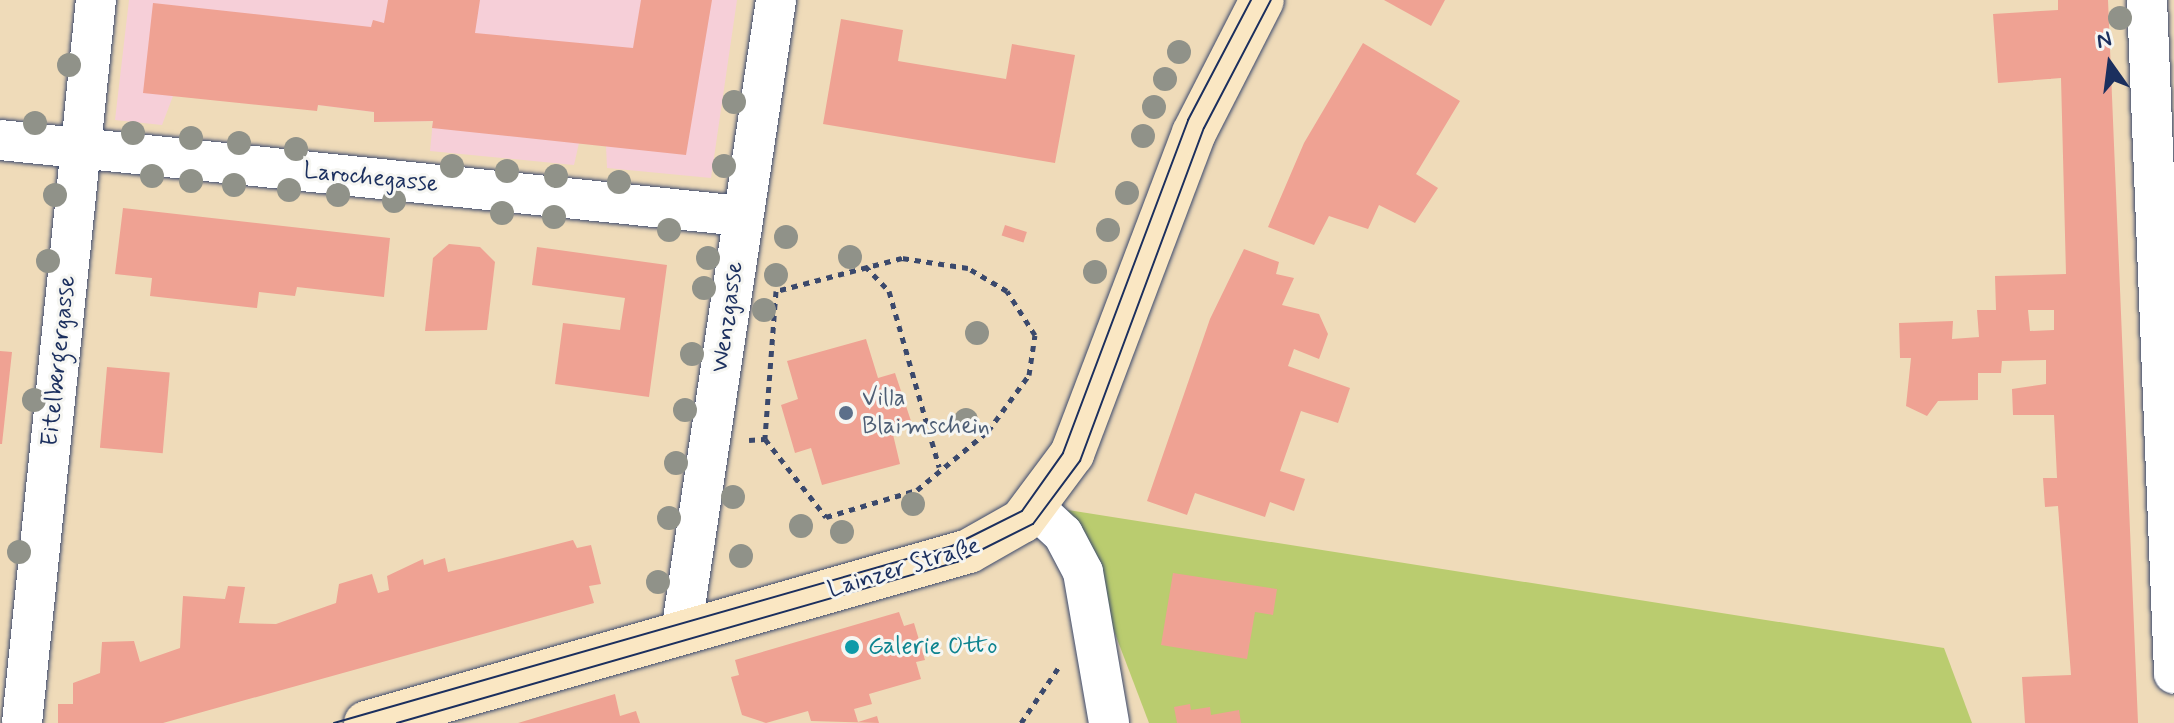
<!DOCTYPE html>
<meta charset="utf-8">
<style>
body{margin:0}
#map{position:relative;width:2174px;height:723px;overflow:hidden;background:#efdbb9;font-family:Mynerve,sans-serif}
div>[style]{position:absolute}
.built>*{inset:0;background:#f6cfd8}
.green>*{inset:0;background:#bacc6f}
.building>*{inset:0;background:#efa293;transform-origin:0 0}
.path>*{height:5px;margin-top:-2.5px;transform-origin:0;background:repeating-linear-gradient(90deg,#3b496c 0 6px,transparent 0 12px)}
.roads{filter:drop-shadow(0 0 2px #3b496c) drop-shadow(0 0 2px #3b496c)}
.minor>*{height:40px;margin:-20px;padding:0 20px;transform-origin:20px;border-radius:20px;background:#fff}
.secondary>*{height:44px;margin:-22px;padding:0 22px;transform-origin:22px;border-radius:22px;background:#fae7c3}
.tram>*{height:2px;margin:-1px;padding:0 1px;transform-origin:1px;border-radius:1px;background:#1b2f5e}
.trees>*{width:24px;height:24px;margin:-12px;border-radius:50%;background:#909289}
.dots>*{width:22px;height:22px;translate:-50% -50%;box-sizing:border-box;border:4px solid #f6f6f2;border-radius:50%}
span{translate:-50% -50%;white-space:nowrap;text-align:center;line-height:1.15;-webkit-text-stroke:6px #f6f6f2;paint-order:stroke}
.street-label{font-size:24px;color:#1b2f5e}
.service-label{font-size:24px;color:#4e5e75}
.left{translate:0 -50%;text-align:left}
.culture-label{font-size:24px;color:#0d838f}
.north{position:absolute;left:2070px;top:24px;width:80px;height:80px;-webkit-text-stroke:6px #f6f6f2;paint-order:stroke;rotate:346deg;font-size:22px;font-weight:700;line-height:32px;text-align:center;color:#1b2f5e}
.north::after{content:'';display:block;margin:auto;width:28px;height:36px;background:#1b2f5e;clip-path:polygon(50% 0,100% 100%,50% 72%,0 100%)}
</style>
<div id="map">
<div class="built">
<i style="clip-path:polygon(129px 0,737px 0,711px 178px,607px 168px,606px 146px,579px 143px,574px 165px,430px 151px,433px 121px,374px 122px,374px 112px,319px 105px,173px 96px,162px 125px,115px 120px)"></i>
</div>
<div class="green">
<i style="clip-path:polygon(1068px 510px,1944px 648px,1972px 723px,1149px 723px)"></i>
</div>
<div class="building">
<i style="clip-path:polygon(388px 0,480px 0,475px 33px,633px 48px,641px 0,712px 0,686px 155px,432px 128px,433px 121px,374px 122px,374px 112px,318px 105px,317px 111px,143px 93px,153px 3px,371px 27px,373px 20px,384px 23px)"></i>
<i style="clip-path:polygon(1384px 0,1445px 0,1431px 26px)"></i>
<i style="clip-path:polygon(evenodd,2058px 0,2108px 0,2138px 723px,2025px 723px,2022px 677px,2071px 675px,2058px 506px,2045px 507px,2043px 478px,2057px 478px,2054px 415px,2013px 415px,2012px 389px,2046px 384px,2046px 360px,2002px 361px,2001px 373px,1978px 373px,1978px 400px,1938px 401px,1927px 416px,1906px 406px,1911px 358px,1900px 358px,1899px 323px,1953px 321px,1952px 339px,1979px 337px,1977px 310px,1996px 310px,1995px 276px,2066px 274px,2061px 78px,1998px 83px,1993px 14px,2058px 10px,2058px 0,2028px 310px,2054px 310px,2054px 330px,2030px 331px,2028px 310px)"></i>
<i style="clip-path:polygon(841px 19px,903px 30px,898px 61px,1006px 79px,1012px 44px,1075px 55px,1055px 163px,823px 124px)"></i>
<i style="clip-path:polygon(1363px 43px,1460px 101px,1416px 174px,1438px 188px,1415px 223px,1379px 205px,1368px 229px,1329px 216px,1314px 245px,1268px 227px,1304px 143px)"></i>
<i style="clip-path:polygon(123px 208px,390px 238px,384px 297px,297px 287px,295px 296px,259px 292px,257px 308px,150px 296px,152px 278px,115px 274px)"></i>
<i style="left:1005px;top:225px;width:23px;height:11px;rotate:18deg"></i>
<i style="clip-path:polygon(449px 244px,480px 247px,495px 262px,487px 330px,425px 331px,433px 258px)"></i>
<i style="clip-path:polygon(537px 247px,667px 265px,649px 397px,555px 384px,563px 323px,620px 330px,625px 298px,532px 285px)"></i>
<i style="clip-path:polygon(1244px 249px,1279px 262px,1276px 274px,1294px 278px,1282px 305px,1319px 314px,1328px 334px,1319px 359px,1294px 349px,1288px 366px,1350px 388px,1338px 423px,1301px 411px,1280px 471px,1305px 479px,1294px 511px,1270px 502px,1265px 517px,1195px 493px,1187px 515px,1147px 501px,1210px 319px)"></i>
<i style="clip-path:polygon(866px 339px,878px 378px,895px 373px,911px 421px,891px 426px,900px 464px,822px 485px,811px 448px,795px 453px,781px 405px,798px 399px,787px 361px)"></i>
<i style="clip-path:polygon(0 351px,12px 352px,2px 444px,0 444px)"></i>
<i style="left:107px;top:367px;width:63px;height:81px;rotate:5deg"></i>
<i style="clip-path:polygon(573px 540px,577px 548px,591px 545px,601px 584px,589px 586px,594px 603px,163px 723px,58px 723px,58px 704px,73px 704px,73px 683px,100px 673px,102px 642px,134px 641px,140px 662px,180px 648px,183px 596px,225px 599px,228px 586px,245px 587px,239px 623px,276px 624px,336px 603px,339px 584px,372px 574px,378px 593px,389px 590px,387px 576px,423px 559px,424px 565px,445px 558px,448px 572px)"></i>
<i style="clip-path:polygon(1173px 573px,1277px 589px,1273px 615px,1255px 612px,1247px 659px,1161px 645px)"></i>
<i style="clip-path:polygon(899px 612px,904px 626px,914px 623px,925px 660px,916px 662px,921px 679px,869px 694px,872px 704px,854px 709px,858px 722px,877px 716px,879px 723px,811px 721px,808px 711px,766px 723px,742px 715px,731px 677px,739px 675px,735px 660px)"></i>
<i style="clip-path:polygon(615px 694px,620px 716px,636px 711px,640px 723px,518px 723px)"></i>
<i style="clip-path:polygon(1190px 704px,1191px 710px,1210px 707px,1211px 715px,1239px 710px,1241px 723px,1177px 723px,1174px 707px)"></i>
</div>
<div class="path">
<i style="left:865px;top:266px;width:35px;rotate:46deg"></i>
<i style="left:889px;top:291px;width:183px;rotate:74.1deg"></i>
<i style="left:749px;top:440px;width:16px;rotate:-4deg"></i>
<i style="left:765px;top:439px;width:99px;rotate:52deg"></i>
<i style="left:826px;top:517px;width:95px;rotate:-16.5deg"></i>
<i style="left:917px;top:490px;width:92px;rotate:-39.7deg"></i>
<i style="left:988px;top:431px;width:69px;rotate:-53.8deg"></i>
<i style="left:1029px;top:375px;width:40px;rotate:-81.5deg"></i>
<i style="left:1035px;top:335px;width:52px;rotate:-122.5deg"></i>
<i style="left:1007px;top:291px;width:45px;rotate:-149.5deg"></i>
<i style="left:968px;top:268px;width:67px;rotate:-171.4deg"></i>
<i style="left:902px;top:258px;width:130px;rotate:165.3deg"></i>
<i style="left:776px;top:291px;width:148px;rotate:94.3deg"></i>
<i style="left:1021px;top:723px;width:71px;rotate:-55.9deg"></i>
</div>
<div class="roads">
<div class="minor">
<i style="left:2147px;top:0;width:674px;rotate:87.7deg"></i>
<i style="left:0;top:140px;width:746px;rotate:5.85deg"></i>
<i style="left:1036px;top:509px;width:37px;rotate:43deg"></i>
<i style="left:1063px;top:534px;width:43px;rotate:62.2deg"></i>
<i style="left:1083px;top:572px;width:153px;rotate:80.2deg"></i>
<i style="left:681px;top:633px;width:640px;rotate:-81.46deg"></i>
<i style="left:22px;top:723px;width:727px;rotate:-84.16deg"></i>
</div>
<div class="secondary">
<i style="left:366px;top:723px;width:627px;rotate:-15.92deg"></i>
<i style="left:969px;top:551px;width:61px;rotate:-29.5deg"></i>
<i style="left:1022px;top:521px;width:84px;rotate:-53.3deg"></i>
<i style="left:1072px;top:454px;width:343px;rotate:-69.2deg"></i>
<i style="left:1194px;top:133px;width:149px;rotate:-62.9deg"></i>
</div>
</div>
<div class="tram">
<i style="left:334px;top:723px;width:643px;rotate:-15.98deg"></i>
<i style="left:952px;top:546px;width:78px;rotate:-26.6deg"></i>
<i style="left:1022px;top:511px;width:71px;rotate:-54.7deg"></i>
<i style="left:1063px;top:453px;width:356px;rotate:-69.4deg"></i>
<i style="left:1188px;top:120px;width:136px;rotate:-62.3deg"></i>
<i style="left:397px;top:723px;width:583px;rotate:-16.04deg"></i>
<i style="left:957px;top:562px;width:85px;rotate:-26.6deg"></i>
<i style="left:1033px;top:524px;width:79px;rotate:-53.3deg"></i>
<i style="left:1080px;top:461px;width:355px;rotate:-69.6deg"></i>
<i style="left:1204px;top:128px;width:144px;rotate:-62.4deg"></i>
</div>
<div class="trees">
<i style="left:2120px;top:18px"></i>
<i style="left:1179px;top:52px"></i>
<i style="left:69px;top:65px"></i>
<i style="left:1165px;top:79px"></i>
<i style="left:734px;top:102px"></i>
<i style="left:1154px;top:107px"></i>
<i style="left:35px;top:123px"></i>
<i style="left:133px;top:133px"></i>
<i style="left:1143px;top:136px"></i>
<i style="left:191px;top:138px"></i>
<i style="left:239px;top:143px"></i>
<i style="left:296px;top:149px"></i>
<i style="left:452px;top:166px"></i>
<i style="left:724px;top:166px"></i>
<i style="left:507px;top:171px"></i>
<i style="left:152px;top:176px"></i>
<i style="left:556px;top:176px"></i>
<i style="left:191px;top:181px"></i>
<i style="left:619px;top:182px"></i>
<i style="left:234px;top:185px"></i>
<i style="left:289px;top:190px"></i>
<i style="left:1127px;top:193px"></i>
<i style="left:55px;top:195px"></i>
<i style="left:338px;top:195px"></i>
<i style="left:394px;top:201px"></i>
<i style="left:502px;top:213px"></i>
<i style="left:554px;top:217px"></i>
<i style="left:669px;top:230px"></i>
<i style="left:1108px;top:230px"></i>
<i style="left:786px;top:237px"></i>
<i style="left:850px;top:257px"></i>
<i style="left:708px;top:258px"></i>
<i style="left:48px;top:261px"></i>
<i style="left:1095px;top:272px"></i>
<i style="left:776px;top:275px"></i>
<i style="left:704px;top:288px"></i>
<i style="left:764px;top:310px"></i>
<i style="left:977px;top:333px"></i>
<i style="left:692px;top:354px"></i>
<i style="left:34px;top:400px"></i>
<i style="left:685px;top:410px"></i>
<i style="left:966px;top:420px"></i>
<i style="left:676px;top:463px"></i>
<i style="left:733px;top:497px"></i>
<i style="left:913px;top:504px"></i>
<i style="left:669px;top:518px"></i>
<i style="left:801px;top:526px"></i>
<i style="left:842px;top:532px"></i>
<i style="left:19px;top:552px"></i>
<i style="left:741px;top:556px"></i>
<i style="left:658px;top:582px"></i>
</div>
<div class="dots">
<i style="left:846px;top:413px;background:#5c6f8a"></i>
<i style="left:852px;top:647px;background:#0f9aa8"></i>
</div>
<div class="street-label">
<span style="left:371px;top:178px;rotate:6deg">Larochegasse</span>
<span style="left:728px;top:317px;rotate:-82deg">Wenzgasse</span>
<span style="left:59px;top:361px;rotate:-84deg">Eitelbergergasse</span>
<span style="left:904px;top:568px;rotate:-17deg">Lainzer Straße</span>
</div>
<div class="service-label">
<span class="left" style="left:862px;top:413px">Villa<br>Blaimschein</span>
</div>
<div class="culture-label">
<span class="left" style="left:868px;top:647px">Galerie Otto</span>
</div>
<div class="north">N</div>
</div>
